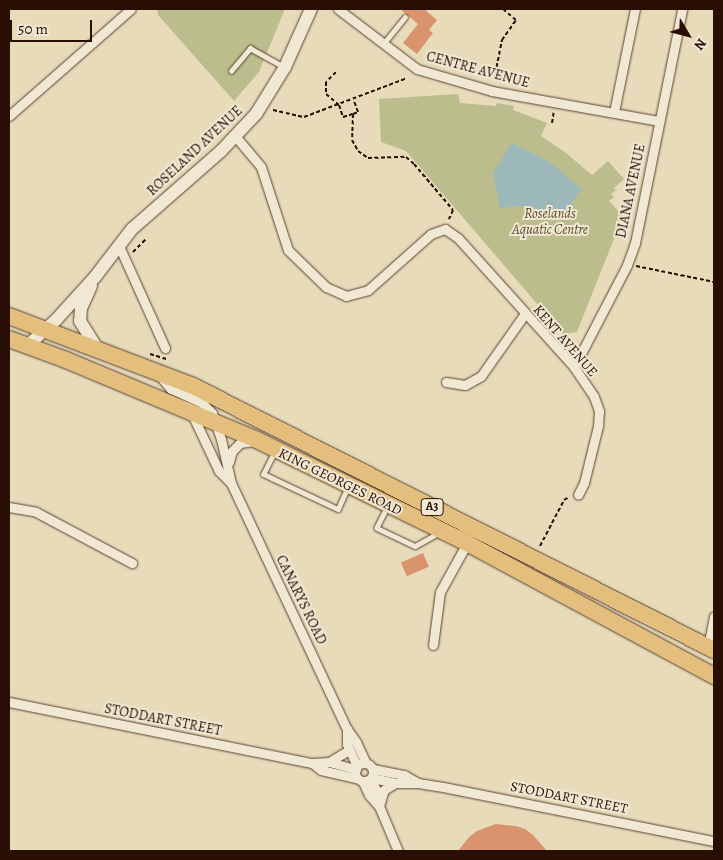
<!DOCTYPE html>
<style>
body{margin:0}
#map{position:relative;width:723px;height:860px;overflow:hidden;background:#e8dbba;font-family:Alegreya,serif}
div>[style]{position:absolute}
.green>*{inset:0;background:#bbbe8c}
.water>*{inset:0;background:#9cb8bb}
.building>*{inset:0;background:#d9946d;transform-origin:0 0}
.path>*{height:2px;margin-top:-1px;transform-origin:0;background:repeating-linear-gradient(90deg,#280e05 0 4px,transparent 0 6.5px)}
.roads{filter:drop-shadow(0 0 1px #584132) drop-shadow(0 0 1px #584132)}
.lane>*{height:4.5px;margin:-2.25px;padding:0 2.25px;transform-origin:2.25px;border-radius:2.25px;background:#f0e8d2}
.street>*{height:9px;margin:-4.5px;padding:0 4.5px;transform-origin:4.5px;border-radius:4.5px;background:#f0e8d2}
.street>.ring{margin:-4.5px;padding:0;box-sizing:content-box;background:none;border:9px solid #f0e8d2;border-radius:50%}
.secondary>*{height:12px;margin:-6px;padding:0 6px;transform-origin:6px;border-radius:6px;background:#f0e8d2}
.highway>*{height:16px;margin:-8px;padding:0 8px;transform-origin:8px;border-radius:8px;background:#e4be7d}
span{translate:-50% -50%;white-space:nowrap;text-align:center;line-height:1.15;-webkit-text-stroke:4px #f0e8d2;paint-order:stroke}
.shield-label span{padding:1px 4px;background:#f0e8d2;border:1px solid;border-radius:4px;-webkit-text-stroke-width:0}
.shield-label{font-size:12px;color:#280e05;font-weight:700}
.street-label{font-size:14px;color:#280e05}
.park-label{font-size:14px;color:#5b4c34;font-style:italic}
.frame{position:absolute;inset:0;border:10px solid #280e05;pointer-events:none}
.north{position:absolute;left:663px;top:10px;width:50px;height:50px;-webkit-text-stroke:4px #f0e8d2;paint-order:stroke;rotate:127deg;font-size:14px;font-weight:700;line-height:20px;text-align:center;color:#280e05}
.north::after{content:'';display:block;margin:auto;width:18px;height:22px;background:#280e05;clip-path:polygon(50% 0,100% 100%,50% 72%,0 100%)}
.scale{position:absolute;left:10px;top:20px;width:82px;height:22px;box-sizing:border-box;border:2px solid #280e05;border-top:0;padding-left:6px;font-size:15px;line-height:18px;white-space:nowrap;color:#280e05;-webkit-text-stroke:4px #f0e8d2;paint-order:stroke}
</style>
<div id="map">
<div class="green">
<i style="clip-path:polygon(157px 9px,285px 9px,259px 72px,234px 101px,158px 15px)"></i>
<i style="clip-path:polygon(458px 94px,460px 103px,496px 106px,497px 103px,514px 106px,513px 110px,547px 123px,541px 136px,566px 153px,592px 175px,608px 161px,624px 179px,614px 188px,616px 190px,611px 194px,614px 197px,609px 201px,623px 216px,577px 332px,563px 334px,406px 151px,381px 142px,379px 99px)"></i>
</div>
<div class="water">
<i style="clip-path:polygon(512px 143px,550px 162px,581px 189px,562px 218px,542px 210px,521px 206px,500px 208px,493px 173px)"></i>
</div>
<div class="building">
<i style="clip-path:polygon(400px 9px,424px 9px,437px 20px,429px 30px,433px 33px,417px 54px,403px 43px,418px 24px)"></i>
<i style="left:423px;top:553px;width:15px;height:24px;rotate:67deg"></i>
<i style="clip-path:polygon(496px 824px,516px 826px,525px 829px,533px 835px,547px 851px,458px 851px,469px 837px,477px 831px)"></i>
</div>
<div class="path">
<i style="left:336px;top:72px;width:14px;rotate:135deg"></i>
<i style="left:326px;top:82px;width:12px;rotate:90deg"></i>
<i style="left:326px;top:94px;width:17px;rotate:40deg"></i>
<i style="left:339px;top:105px;width:13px;rotate:72deg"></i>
<i style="left:343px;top:117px;width:10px;rotate:-17deg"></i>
<i style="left:353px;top:114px;width:26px;rotate:92deg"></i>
<i style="left:352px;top:140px;width:13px;rotate:61deg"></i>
<i style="left:358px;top:151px;width:12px;rotate:35deg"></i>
<i style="left:368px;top:158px;width:38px;rotate:-2deg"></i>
<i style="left:406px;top:157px;width:11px;rotate:41deg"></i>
<i style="left:414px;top:164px;width:60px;rotate:49.7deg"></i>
<i style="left:453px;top:210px;width:10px;rotate:114deg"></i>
<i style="left:494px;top:80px;width:41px;rotate:-78.7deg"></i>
<i style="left:502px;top:40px;width:24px;rotate:-55deg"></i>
<i style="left:516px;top:20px;width:17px;rotate:-140deg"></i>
<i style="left:273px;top:110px;width:32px;rotate:13deg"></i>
<i style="left:304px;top:117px;width:110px;rotate:-20.7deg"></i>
<i style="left:353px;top:114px;width:5px;rotate:-22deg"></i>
<i style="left:358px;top:112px;width:12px;rotate:-110deg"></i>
<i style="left:552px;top:123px;width:12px;rotate:-81deg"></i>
<i style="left:133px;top:252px;width:18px;rotate:-45deg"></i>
<i style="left:636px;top:266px;width:80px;rotate:11.6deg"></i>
<i style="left:150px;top:354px;width:17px;rotate:17deg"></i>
<i style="left:540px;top:546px;width:52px;rotate:-62.4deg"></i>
<i style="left:564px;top:500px;width:6px;rotate:-31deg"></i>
</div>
<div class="roads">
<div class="lane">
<i style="left:384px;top:43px;width:33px;rotate:-51deg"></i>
<i style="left:231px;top:71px;width:30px;rotate:-50deg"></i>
<i style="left:250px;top:48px;width:39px;rotate:29deg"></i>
<i style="left:275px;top:452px;width:25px;rotate:117deg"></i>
<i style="left:264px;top:474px;width:9px;rotate:27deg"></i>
<i style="left:272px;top:478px;width:73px;rotate:25.2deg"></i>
<i style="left:338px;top:509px;width:24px;rotate:-66deg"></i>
<i style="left:387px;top:508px;width:22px;rotate:117deg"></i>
<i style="left:377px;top:528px;width:42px;rotate:25.3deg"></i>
<i style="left:415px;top:546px;width:26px;rotate:-29deg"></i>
</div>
<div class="street">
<i style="left:338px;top:9px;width:99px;rotate:37.2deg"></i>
<i style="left:417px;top:69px;width:78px;rotate:16.3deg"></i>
<i style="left:492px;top:91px;width:170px;rotate:10.2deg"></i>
<i style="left:614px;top:112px;width:105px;rotate:-78.5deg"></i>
<i style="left:9px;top:116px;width:162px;rotate:-41.3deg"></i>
<i style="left:236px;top:137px;width:39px;rotate:50deg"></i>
<i style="left:261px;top:167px;width:87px;rotate:72deg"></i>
<i style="left:288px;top:250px;width:53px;rotate:44.2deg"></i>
<i style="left:326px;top:287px;width:22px;rotate:24deg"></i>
<i style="left:346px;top:296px;width:23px;rotate:-15deg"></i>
<i style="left:368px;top:290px;width:84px;rotate:-41.6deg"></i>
<i style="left:431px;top:234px;width:15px;rotate:-20deg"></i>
<i style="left:445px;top:229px;width:16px;rotate:35deg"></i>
<i style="left:458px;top:238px;width:173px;rotate:48deg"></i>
<i style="left:574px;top:367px;width:36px;rotate:56deg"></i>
<i style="left:594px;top:397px;width:15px;rotate:70deg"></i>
<i style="left:599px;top:411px;width:15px;rotate:94deg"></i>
<i style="left:598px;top:426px;width:59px;rotate:103.8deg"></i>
<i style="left:584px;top:483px;width:13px;rotate:117deg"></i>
<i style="left:119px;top:246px;width:112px;rotate:65.7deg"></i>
<i style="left:574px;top:367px;width:115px;rotate:-62.5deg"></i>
<i style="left:627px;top:265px;width:23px;rotate:-70deg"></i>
<i style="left:635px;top:243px;width:239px;rotate:-78.6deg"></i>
<i style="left:160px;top:376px;width:17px;rotate:50deg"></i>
<i style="left:171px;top:389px;width:34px;rotate:24deg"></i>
<i style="left:202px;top:403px;width:14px;rotate:45deg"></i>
<i style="left:212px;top:413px;width:28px;rotate:71deg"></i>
<i style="left:221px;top:439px;width:45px;rotate:77.2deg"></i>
<i style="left:231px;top:483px;width:272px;rotate:64.8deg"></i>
<i style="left:347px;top:729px;width:16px;rotate:55deg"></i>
<i style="left:356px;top:742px;width:23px;rotate:65deg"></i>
<i style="left:446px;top:382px;width:19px;rotate:9deg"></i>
<i style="left:465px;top:385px;width:18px;rotate:-29deg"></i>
<i style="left:481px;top:376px;width:75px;rotate:-54.8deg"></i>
<i style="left:192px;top:414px;width:63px;rotate:64.7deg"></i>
<i style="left:219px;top:471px;width:17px;rotate:45deg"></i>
<i style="left:229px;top:462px;width:11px;rotate:-75deg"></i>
<i style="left:232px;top:451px;width:11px;rotate:-45deg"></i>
<i style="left:240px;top:443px;width:14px;rotate:-8deg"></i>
<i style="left:9px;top:507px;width:27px;rotate:10deg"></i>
<i style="left:36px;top:512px;width:109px;rotate:28deg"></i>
<i style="left:433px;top:645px;width:53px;rotate:-82.5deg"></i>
<i style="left:440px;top:592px;width:56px;rotate:-61.1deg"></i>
<i style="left:708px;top:647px;width:31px;rotate:-79deg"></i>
<i style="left:9px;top:702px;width:309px;rotate:11.4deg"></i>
<i style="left:312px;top:763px;width:17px;rotate:-3deg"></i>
<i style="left:329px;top:762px;width:28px;rotate:15deg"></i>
<i style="left:347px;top:729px;width:15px;rotate:90deg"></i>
<i style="left:347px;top:744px;width:24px;rotate:66deg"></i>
<i style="left:329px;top:762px;width:23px;rotate:-31deg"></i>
<i class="ring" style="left:355px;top:763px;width:9px;height:9px"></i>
<i style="left:312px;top:763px;width:11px;rotate:38deg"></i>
<i style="left:321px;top:770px;width:37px;rotate:13deg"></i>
<i style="left:373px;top:769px;width:32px;rotate:11deg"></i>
<i style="left:404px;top:775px;width:16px;rotate:30deg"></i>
<i style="left:372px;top:778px;width:24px;rotate:12deg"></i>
<i style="left:395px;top:783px;width:23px"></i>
<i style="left:418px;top:783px;width:30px;rotate:9deg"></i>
<i style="left:448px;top:788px;width:271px;rotate:11.3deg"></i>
<i style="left:370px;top:779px;width:16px;rotate:60deg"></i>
<i style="left:378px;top:793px;width:8px;rotate:90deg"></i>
<i style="left:363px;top:782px;width:14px;rotate:65deg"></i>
<i style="left:369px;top:795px;width:15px;rotate:48deg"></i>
<i style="left:379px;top:806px;width:49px;rotate:67.1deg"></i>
<i style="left:379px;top:806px;width:17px;rotate:-73deg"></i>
<i style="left:384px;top:790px;width:13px;rotate:-32deg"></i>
</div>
<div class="secondary">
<i style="left:91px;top:286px;width:24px;rotate:114deg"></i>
<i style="left:81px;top:308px;width:13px;rotate:94deg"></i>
<i style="left:80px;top:321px;width:32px;rotate:58deg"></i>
<i style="left:27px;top:346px;width:39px;rotate:-42deg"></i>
<i style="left:56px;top:320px;width:58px;rotate:-47.8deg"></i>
<i style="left:95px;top:277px;width:61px;rotate:-52.4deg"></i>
<i style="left:132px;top:229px;width:118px;rotate:-41.2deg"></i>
<i style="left:221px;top:151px;width:51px;rotate:-46.6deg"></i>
<i style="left:256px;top:114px;width:55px;rotate:-58.3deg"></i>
<i style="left:285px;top:67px;width:64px;rotate:-65.9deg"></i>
</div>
<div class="highway">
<i style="left:9px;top:316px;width:197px;rotate:20.8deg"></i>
<i style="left:193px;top:386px;width:584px;rotate:26.87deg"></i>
<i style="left:9px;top:339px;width:61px;rotate:20.2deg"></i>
<i style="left:66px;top:360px;width:207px;rotate:22.7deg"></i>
<i style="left:257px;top:440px;width:234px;rotate:26.1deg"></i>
<i style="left:467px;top:543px;width:281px;rotate:28.3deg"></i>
</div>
</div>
<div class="shield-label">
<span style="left:432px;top:507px">A3</span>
</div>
<div class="street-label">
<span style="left:478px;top:70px;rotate:15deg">CENTRE AVENUE</span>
<span style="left:195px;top:151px;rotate:-43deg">ROSELAND AVENUE</span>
<span style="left:631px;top:191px;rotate:-78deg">DIANA AVENUE</span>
<span style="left:565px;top:341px;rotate:49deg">KENT AVENUE</span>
<span style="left:340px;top:482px;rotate:26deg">KING GEORGES ROAD</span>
<span style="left:301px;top:600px;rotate:64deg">CANARYS ROAD</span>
<span style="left:163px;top:720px;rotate:11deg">STODDART STREET</span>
<span style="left:569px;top:798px;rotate:11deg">STODDART STREET</span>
</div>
<div class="park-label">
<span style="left:550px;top:222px">Roselands<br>Aquatic Centre</span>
</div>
<div class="frame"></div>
<div class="north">N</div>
<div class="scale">50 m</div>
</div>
